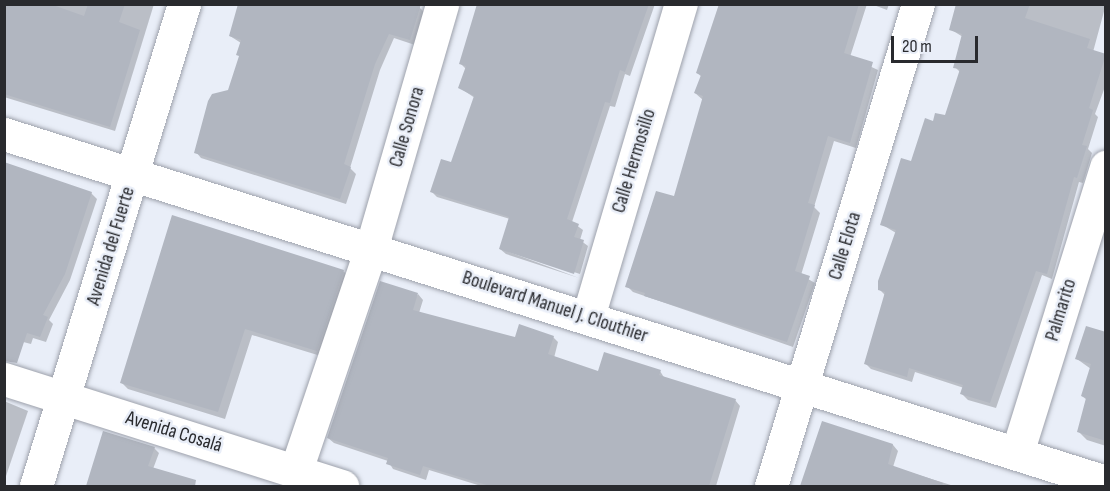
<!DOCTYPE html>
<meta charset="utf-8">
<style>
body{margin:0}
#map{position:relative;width:1110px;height:491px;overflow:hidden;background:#e9eef8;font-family:"Sofia Sans Condensed",sans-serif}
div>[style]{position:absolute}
.shadow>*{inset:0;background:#0003}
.building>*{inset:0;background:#b1b6c0}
.roads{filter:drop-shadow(0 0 2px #9da1ab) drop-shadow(0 0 2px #9da1ab)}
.street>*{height:33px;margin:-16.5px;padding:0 16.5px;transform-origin:16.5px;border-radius:16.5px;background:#fff}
.secondary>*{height:33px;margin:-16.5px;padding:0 16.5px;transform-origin:16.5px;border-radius:16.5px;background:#fff}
.primary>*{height:33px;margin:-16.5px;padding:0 16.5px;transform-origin:16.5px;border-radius:16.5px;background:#fff}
span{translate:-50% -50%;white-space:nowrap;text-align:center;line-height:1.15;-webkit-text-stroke:5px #e9eef8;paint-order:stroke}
.street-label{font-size:20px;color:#292a2e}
.frame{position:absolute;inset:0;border:6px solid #292a2e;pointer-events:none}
.scale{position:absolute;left:891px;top:36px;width:87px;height:27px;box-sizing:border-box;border:3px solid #292a2e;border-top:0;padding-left:8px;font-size:18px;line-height:21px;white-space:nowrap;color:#292a2e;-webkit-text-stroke:4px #e9eef8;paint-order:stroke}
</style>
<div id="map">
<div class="shadow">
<i style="clip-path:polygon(4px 4px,154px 4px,115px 131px,4px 97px)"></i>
<i style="clip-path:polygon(479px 4px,655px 4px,630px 76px,625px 74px,615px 107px,610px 106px,572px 222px,583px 230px,580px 240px,588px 246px,580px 274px,504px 250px,579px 278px,506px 254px,500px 249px,510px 219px,437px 197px,432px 192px,452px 164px,475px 98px,460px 88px,466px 69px,460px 63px)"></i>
<i style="clip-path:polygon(737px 4px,867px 4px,850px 57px,878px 70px,856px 148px,834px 141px,814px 207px,820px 213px,801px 275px,815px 283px,793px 347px,633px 292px,627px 286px,675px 198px,703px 100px,695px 93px,702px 77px,697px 73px)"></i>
<i style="clip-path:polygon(871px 4px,889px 4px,887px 10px)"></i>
<i style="clip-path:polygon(965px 4px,1106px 4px,1093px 52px,1106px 56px,1106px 84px,1095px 114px,1098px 117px,1088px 149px,1092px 153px,1083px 183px,1079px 182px,1052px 279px,1042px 275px,996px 408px,968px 400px,962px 394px,964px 388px,915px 372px,912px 382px,871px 369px,865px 363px,885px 295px,880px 290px,896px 233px,881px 224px,934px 123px,946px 117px,960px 72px,955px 67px,963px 37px,950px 29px)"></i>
<i style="clip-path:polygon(419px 7px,425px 13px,415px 45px,394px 38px,380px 70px,350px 168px,356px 174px,346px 204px,201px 158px,196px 152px,229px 91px,240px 58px,241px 43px,230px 36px)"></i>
<i style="clip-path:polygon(91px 193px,97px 199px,70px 280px,49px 320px,53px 324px,46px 342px,33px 338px,31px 344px,4px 337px)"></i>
<i style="clip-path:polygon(343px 271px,351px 278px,324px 357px,252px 335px,225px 419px,128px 389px,121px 382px)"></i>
<i style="clip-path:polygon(418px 294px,423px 300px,419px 313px,516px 339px,553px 337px,558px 342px,554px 358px,599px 373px,660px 371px,665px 379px,735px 400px,740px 406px,716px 486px,481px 486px,429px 470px,426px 480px,393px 469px,388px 461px,334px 443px,328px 438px)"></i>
<i style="clip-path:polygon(1106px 333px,1106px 446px,1087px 440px,1078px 431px,1087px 400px,1082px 396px,1091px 369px,1077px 359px)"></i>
<i style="clip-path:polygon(4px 401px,28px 411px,4px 482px)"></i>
<i style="clip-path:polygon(823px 423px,893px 445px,898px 451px,893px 467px,954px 486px,801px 486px)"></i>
<i style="clip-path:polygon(104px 433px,154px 448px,159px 453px,153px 469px,176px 479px,174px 486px,88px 486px)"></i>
</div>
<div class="building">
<i style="clip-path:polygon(4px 4px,50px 4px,84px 16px,88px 4px,125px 4px,119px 22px,140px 30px,110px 127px,4px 94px)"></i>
<i style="clip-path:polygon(238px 4px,421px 4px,410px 40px,389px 34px,375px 64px,344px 164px,351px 167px,340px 199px,194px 153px,208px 101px,212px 94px,228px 90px,239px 56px,236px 55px,241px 40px,229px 36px)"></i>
<i style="clip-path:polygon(477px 4px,649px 4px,625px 72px,620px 70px,610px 103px,605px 102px,567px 219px,579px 224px,574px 237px,584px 240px,574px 274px,499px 249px,509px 217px,430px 192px,441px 159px,451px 162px,474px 96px,458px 88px,466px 66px,459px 64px)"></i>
<i style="clip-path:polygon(719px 4px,859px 4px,844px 53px,873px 62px,850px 143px,828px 136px,808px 203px,815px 205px,795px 271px,810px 276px,787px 342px,644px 296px,645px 293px,625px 287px,656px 191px,674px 196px,703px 96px,694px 93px,701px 75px,696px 73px)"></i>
<i style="clip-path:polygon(956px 4px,1030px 4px,1025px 18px,1090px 39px,1087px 48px,1106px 54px,1089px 108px,1093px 110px,1082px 145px,1087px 146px,1077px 178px,1074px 177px,1047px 274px,1036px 271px,990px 403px,960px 394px,963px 385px,909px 368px,907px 377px,864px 364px,885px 292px,878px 290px,878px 281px,896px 230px,880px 225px,901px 158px,911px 161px,925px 118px,933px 121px,935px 113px,945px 115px,960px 69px,953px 68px,962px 34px,949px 30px)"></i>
<i style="clip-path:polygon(4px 162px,92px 192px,65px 274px,43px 315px,48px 317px,40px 337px,27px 333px,17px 363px,4px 361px)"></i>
<i style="clip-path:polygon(172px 215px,344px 270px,317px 351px,245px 329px,218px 412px,120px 383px)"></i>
<i style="clip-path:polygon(380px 281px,418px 293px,413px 310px,515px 337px,519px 324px,554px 336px,548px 354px,598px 371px,604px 352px,661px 370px,659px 375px,736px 399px,709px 486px,490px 486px,423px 466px,420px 475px,386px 464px,388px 458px,327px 438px)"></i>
<i style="clip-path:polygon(1086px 326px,1106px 332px,1106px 441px,1077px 432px,1086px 398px,1081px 396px,1091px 364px,1075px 359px)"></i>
<i style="clip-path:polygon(822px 421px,893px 444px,888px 464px,943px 483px,942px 486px,800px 486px)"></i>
<i style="clip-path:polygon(103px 431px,155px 447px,148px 466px,196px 480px,195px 486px,86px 486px)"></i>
</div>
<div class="roads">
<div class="street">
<i style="left:588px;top:317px;width:327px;rotate:-73.5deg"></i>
<i style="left:4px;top:379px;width:355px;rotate:17.6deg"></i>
<i style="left:1017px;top:453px;width:300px;rotate:-72.7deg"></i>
<i style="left:296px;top:470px;width:233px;rotate:-71.3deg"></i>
<i style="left:371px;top:249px;width:255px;rotate:-73.8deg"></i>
<i style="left:771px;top:486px;width:504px;rotate:-73.04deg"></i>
</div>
<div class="secondary">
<i style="left:36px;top:486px;width:504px;rotate:-72.93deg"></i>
</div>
<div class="primary">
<i style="left:4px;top:134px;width:1156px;rotate:17.53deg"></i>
</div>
</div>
<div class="street-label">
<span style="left:407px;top:127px;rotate:-74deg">Calle Sonora</span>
<span style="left:634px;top:161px;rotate:-73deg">Calle Hermosillo</span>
<span style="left:111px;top:246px;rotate:-73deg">Avenida del Fuerte</span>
<span style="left:845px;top:246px;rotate:-73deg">Calle Elota</span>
<span style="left:555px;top:307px;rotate:18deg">Boulevard Manuel J. Clouthier</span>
<span style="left:1061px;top:310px;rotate:-73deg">Palmarito</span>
<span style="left:174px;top:432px;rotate:17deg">Avenida Cosalá</span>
</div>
<div class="frame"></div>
<div class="scale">20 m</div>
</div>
